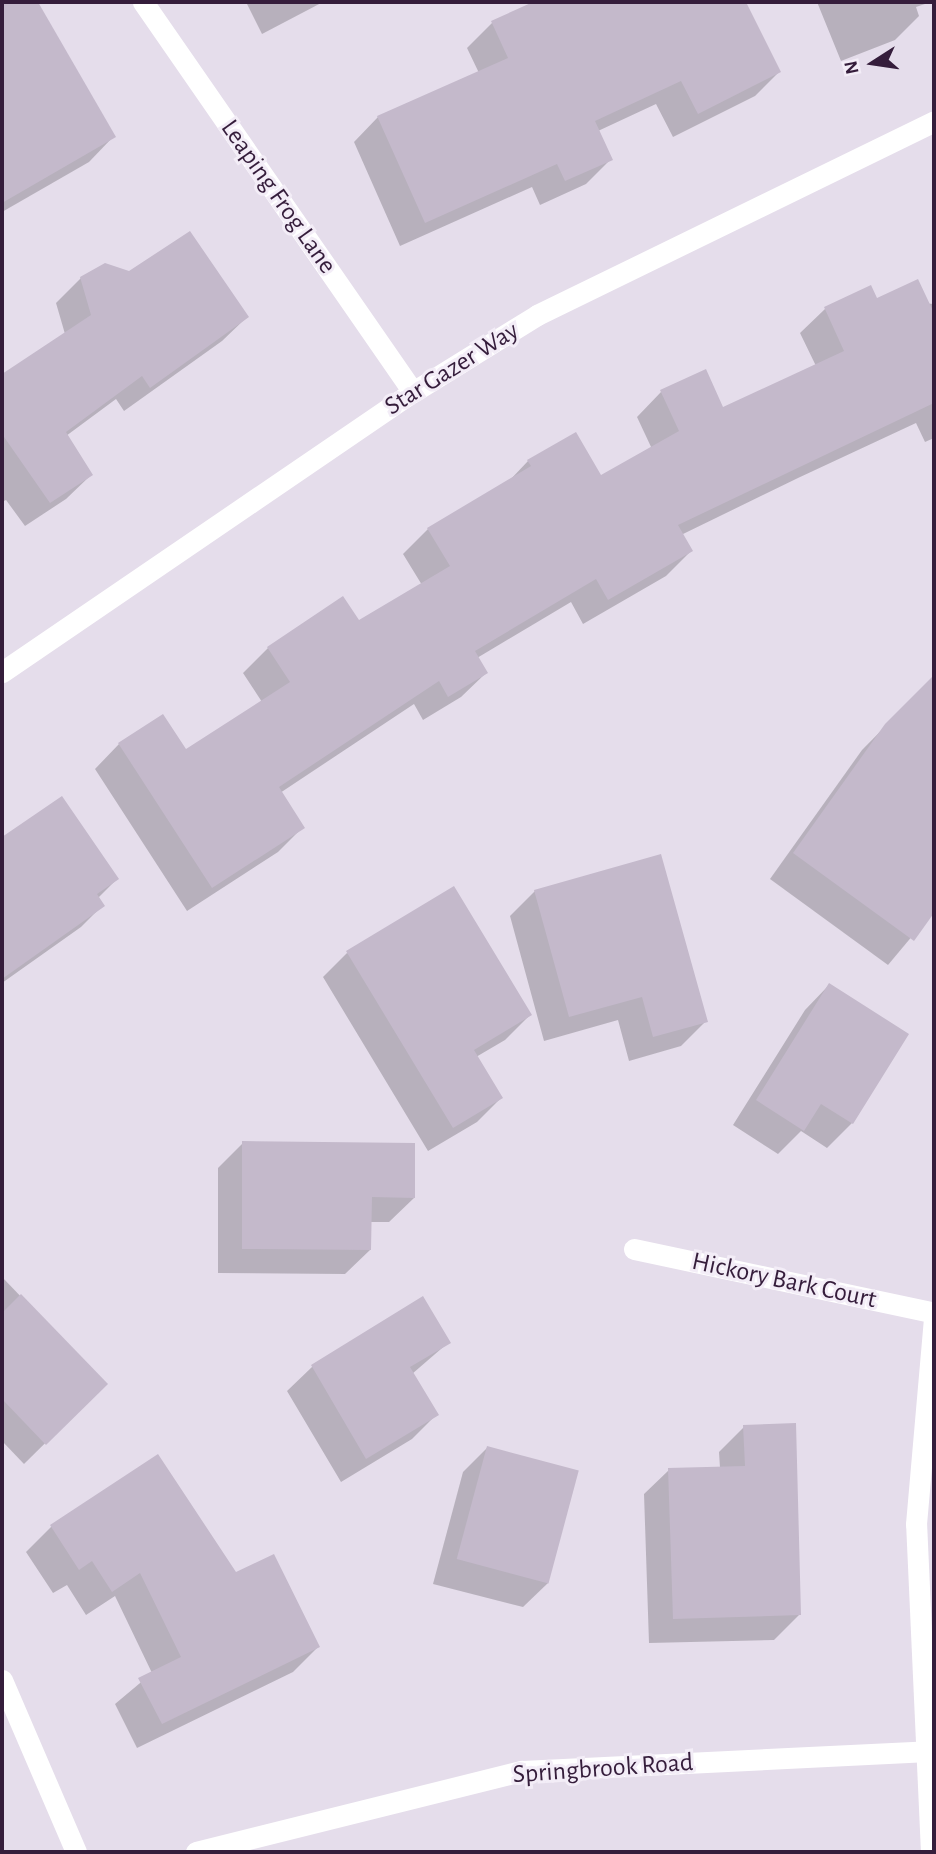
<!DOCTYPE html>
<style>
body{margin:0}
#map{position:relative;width:936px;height:1854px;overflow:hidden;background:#e5ddeb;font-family:"Alegreya Sans",sans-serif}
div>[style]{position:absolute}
.shadow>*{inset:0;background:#0003}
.building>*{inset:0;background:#c4b9cb;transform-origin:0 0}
.street>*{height:21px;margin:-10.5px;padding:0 10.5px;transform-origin:10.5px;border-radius:10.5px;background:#fff}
span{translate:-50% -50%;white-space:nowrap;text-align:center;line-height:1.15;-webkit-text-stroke:6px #f3edf7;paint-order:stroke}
.street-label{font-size:26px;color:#351d3b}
.frame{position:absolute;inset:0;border:4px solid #351d3b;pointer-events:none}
.north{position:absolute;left:838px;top:28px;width:70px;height:70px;-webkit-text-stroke:5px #f3edf7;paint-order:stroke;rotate:258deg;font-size:19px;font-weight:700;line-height:28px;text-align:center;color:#351d3b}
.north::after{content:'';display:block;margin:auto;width:24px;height:32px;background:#351d3b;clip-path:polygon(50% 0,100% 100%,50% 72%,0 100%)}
</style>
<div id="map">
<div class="shadow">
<i style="clip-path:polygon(2px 2px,36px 2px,113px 137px,89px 162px,2px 212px)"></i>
<i style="clip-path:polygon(246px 2px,323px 2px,262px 34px)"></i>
<i style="clip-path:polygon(537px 2px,744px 2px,779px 72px,755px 96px,673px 137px,656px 104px,598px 131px,611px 159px,586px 184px,540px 205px,532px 187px,400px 246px,354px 142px,378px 117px,479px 73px,467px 48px,492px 23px)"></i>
<i style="clip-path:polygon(817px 2px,931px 2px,916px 7px,919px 16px,895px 40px,841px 61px)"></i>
<i style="clip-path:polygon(81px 278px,247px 317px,222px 341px,124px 411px,116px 399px,66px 436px,91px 475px,66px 499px,25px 526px,6px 500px,2px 502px,2px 376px,65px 334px,56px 303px)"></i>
<i style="clip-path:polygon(876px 300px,934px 304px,934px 438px,925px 442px,916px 423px,798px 478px,681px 535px,691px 551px,666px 576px,583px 624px,571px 602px,477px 658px,486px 673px,461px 697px,423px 720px,414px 704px,280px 793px,303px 827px,278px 852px,187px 911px,95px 769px,119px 744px,186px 752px,262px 702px,243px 673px,268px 648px,343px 598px,359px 622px,422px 585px,403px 554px,428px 529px,509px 481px,528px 461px,600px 478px,652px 449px,637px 417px,661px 392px,722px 410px,816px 366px,800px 333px,825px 309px)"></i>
<i style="clip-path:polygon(934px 677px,934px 910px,888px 965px,770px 879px,862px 750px)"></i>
<i style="clip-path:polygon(61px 799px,117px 879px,98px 898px,102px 906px,81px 927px,2px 983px,2px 840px)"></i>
<i style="clip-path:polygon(535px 891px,706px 1021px,681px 1046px,629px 1061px,618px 1020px,544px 1041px,510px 916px)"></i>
<i style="clip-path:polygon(347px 953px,530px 1015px,505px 1040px,476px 1057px,501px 1098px,477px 1122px,428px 1151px,323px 977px)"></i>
<i style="clip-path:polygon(829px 985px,852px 1123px,827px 1148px,801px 1131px,778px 1154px,733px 1125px,805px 1010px)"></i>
<i style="clip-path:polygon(243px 1143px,414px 1198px,389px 1222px,370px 1222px,370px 1250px,345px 1274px,218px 1273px,218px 1168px)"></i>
<i style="clip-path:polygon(2px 1277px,105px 1384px,24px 1464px,2px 1441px)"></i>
<i style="clip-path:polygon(422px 1299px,449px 1342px,412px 1374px,437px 1414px,412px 1439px,341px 1482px,287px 1391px,312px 1367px)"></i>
<i style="clip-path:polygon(744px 1427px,799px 1615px,774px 1640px,649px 1643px,644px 1494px,669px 1470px,720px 1468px,719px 1452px)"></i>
<i style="clip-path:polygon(488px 1447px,548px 1583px,523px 1607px,433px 1584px,463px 1472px)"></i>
<i style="clip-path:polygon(158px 1456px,236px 1574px,318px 1647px,293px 1672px,137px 1748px,115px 1704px,152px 1673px,115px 1596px,86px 1615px,67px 1585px,53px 1593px,26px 1552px,51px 1527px)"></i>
</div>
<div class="building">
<i style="clip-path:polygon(2px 2px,38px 2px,116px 137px,2px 203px)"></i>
<i style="clip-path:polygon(533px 2px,746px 2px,781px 72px,698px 114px,681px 81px,595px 121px,613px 160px,565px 181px,557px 164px,425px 223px,377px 116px,508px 58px,491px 21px)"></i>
<i style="clip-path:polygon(190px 231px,249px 317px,150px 388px,142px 376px,66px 432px,93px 475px,50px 503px,2px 434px,2px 374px,91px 315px,80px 277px,105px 263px,129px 271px)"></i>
<i style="clip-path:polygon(918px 279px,934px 313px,934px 403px,678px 525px,693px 551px,608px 600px,596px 579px,475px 651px,488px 673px,448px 697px,439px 681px,279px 787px,305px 828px,212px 888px,118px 743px,163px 714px,186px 749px,290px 682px,267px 647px,343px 596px,359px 620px,450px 566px,427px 528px,531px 466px,527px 460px,576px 432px,601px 475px,679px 431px,660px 390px,706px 369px,723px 407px,844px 351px,824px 307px,871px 285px,877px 298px)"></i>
<i style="clip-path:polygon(934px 675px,934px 913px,914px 941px,793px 853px,885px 724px)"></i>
<i style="clip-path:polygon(62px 796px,119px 879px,97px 894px,105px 906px,2px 979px,2px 837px)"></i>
<i style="clip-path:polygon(661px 854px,708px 1022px,653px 1037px,642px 997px,569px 1017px,534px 890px)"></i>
<i style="clip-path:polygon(454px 886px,532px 1015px,474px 1050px,503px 1098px,453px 1128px,346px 951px)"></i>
<i style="clip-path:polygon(829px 983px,909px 1034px,853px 1124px,821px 1104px,804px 1131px,756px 1100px)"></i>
<i style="clip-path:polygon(242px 1141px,415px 1143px,415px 1198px,372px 1197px,371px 1250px,242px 1249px)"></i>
<i style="clip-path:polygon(21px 1294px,108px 1384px,46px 1445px,2px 1399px,2px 1313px)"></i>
<i style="clip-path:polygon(423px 1296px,451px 1343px,410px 1367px,439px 1415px,366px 1459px,311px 1365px)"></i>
<i style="clip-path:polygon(796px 1423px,801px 1615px,673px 1619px,668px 1468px,745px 1466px,743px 1425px)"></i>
<i style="left:487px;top:1446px;width:95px;height:117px;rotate:15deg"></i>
<i style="clip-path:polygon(158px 1454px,236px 1572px,274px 1554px,320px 1647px,162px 1724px,138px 1678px,181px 1657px,140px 1573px,112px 1592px,92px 1561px,79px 1570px,50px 1525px)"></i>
</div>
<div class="street">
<i style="left:143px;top:2px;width:474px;rotate:55.3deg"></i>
<i style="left:2px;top:672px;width:497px;rotate:-34.3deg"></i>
<i style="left:413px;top:392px;width:146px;rotate:-31.8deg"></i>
<i style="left:537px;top:315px;width:442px;rotate:-26deg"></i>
<i style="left:634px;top:1249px;width:307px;rotate:12deg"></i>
<i style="left:2px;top:1680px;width:187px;rotate:66.7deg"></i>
<i style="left:196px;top:1852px;width:336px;rotate:-14deg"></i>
<i style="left:522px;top:1771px;width:412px;rotate:-2.8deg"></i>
<i style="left:931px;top:1852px;width:328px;rotate:-92.6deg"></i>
<i style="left:916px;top:1524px;width:205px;rotate:-85deg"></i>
</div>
<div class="street-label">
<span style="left:278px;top:197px;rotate:55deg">Leaping Frog Lane</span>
<span style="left:452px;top:369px;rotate:-32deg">Star Gazer Way</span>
<span style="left:784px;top:1281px;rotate:12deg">Hickory Bark Court</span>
<span style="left:603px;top:1769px;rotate:-4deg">Springbrook Road</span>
</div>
<div class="frame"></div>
<div class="north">N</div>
</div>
